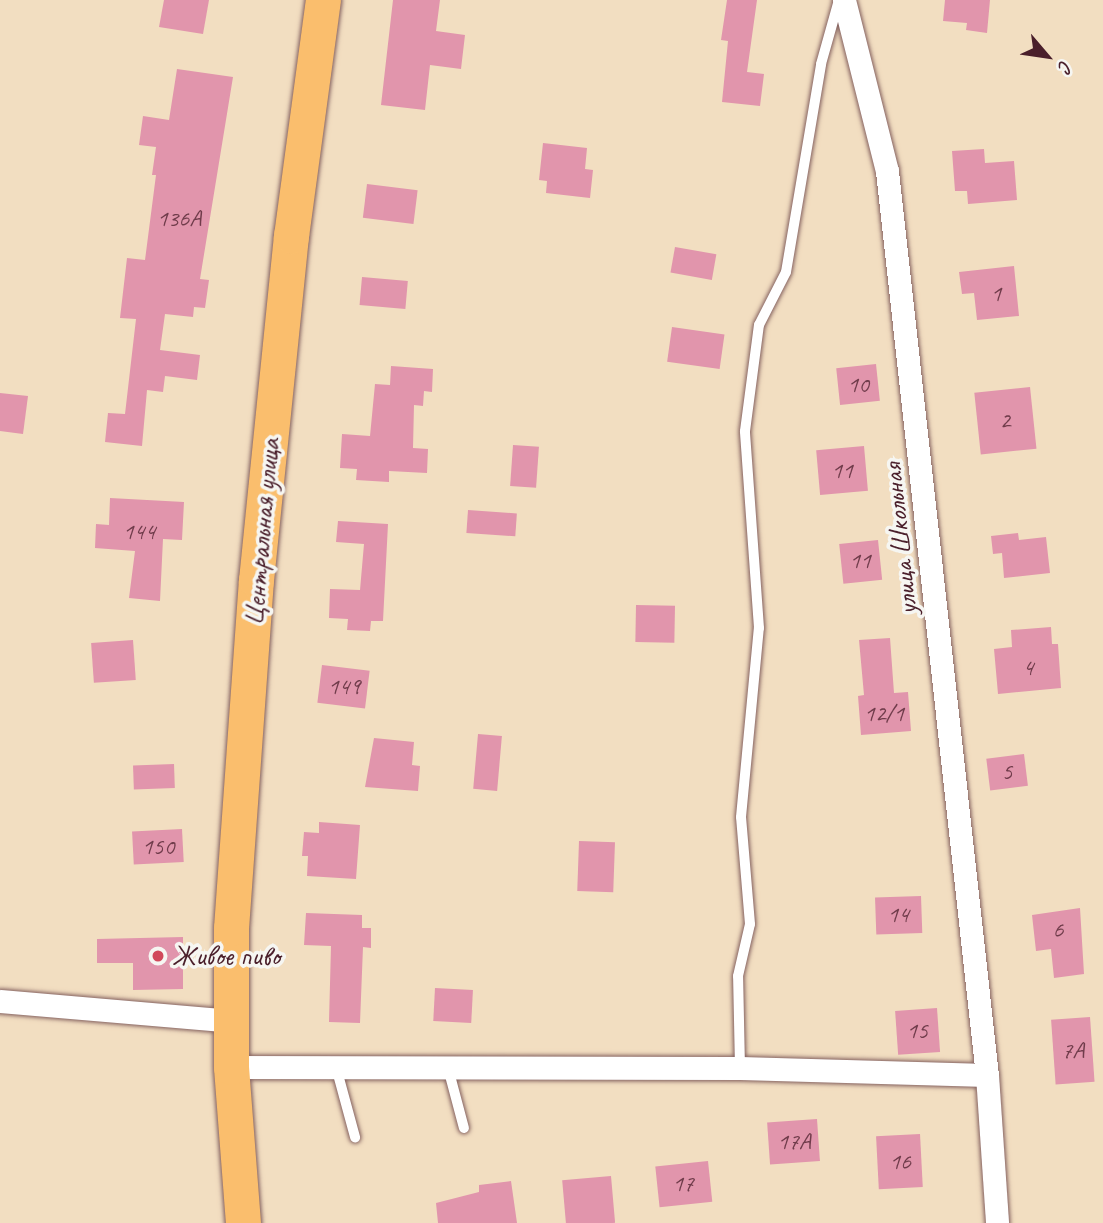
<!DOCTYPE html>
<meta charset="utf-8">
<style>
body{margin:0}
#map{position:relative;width:1103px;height:1223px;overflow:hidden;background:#f2dec1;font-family:Caveat,sans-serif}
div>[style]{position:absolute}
.building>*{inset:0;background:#e195ac;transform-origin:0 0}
.roads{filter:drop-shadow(0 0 2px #856260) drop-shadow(0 0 2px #856260)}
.lane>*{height:10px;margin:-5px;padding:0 5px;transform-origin:5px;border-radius:5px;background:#fff}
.street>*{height:23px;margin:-11.5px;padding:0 11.5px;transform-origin:11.5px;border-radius:11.5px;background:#fff}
.primary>*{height:35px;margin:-17.5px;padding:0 17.5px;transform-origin:17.5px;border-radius:17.5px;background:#fabe6d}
.dots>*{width:19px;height:19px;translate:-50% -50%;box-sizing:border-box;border:4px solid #f6f6f2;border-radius:50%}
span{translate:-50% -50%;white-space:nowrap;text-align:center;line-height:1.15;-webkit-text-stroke:7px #f6f6f2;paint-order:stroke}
.number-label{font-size:24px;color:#703c4b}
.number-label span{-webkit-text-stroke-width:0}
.street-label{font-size:28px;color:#4a1f2b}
.poi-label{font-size:28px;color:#4a1f2b}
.left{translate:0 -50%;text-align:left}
.north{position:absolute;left:1012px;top:21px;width:70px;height:70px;-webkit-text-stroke:5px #f6f6f2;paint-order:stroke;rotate:119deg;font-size:19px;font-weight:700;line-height:28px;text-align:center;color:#4a1f2b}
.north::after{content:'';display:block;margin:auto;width:24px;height:32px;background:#4a1f2b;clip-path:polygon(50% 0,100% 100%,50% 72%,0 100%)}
</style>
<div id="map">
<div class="building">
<i style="clip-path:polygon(164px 0,209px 0,203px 34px,159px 27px)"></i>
<i style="clip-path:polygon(393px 0,440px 0,436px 31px,465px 35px,461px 69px,430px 65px,425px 110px,381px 105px)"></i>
<i style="clip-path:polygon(727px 0,757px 0,747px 72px,764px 74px,760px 106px,722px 102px,728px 41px,721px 40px)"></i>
<i style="clip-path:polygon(945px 0,990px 0,987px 33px,966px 30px,967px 23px,943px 21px)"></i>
<i style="clip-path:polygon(177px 69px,233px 77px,200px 279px,209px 280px,205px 308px,194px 307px,193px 317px,165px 314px,160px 350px,200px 355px,197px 380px,165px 376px,163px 392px,147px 390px,142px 446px,105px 442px,108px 413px,125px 414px,136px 319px,120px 318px,127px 258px,145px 260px,156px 175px,152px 175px,156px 147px,139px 145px,143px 116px,169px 120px)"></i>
<i style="clip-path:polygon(543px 143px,587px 148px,585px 169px,593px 170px,590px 198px,546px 193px,547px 181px,539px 180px)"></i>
<i style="clip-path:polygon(984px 149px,985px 163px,1014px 161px,1017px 200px,968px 204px,967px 191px,955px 191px,952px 151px)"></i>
<i style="left:367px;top:184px;width:51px;height:34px;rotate:7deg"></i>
<i style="left:675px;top:247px;width:42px;height:26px;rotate:10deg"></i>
<i style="clip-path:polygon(1014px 266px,1019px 316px,977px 320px,974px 293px,962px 294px,959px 272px)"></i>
<i style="left:362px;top:277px;width:46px;height:28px;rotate:5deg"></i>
<i style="left:672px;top:327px;width:53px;height:35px;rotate:8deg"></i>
<i style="left:876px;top:364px;width:37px;height:40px;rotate:84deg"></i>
<i style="clip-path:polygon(391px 366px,433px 369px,432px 392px,424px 391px,423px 406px,414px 405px,413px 448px,428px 449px,427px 473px,389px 471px,389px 482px,356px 480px,357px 469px,340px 468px,342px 434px,370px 436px,375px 384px,390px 385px)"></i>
<i style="left:1030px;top:387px;width:62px;height:56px;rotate:84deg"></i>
<i style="clip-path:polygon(0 393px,28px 396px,23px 434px,0 431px)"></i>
<i style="left:513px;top:445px;width:26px;height:41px;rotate:4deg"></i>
<i style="left:864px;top:446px;width:45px;height:48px;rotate:85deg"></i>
<i style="clip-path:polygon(110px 498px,184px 502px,182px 540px,163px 539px,160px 601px,129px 598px,135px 551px,95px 548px,96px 524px,109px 525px)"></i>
<i style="left:468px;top:510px;width:49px;height:23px;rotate:4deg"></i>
<i style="clip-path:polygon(338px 521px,388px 524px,383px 621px,371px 621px,370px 631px,347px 630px,348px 619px,329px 618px,330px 589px,360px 590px,364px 544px,336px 542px)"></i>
<i style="clip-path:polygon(1018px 533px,1019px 540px,1046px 537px,1050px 573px,1004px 578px,1002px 553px,993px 554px,991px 536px)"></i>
<i style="left:878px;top:540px;width:40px;height:39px;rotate:84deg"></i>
<i style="left:636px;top:605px;width:39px;height:37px;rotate:1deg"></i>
<i style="clip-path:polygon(1051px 627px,1052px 644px,1058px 644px,1061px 688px,998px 694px,994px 649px,1012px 647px,1011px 630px)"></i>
<i style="clip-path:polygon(890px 638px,894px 693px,908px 692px,911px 731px,861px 735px,858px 696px,864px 695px,859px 640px)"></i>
<i style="left:133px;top:640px;width:40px;height:42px;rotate:86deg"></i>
<i style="left:322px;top:665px;width:48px;height:38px;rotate:7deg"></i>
<i style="left:478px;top:734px;width:24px;height:55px;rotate:5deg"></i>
<i style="clip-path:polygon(374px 738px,414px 742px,412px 765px,420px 766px,418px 791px,365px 787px)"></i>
<i style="left:1024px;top:754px;width:32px;height:38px;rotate:83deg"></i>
<i style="left:174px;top:764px;width:24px;height:41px;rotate:88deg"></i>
<i style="clip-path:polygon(319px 822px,360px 825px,356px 879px,307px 876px,308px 856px,302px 856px,304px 832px,319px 833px)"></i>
<i style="left:182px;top:829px;width:33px;height:50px;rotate:87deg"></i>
<i style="left:579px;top:841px;width:36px;height:50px;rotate:2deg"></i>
<i style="left:921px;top:896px;width:37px;height:46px;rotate:88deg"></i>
<i style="clip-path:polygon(1080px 908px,1084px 974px,1054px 978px,1051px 949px,1036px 951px,1032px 915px)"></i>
<i style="clip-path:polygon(306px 913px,362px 915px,362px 928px,371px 928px,371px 948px,363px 947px,360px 1023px,329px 1022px,331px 946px,304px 945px)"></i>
<i style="clip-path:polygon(183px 937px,183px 989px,133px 990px,133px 963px,97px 963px,97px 939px)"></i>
<i style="left:435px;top:988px;width:38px;height:33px;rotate:3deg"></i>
<i style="left:937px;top:1008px;width:44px;height:42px;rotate:86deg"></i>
<i style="left:1090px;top:1017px;width:65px;height:39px;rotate:86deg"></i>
<i style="left:817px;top:1119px;width:42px;height:50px;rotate:86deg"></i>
<i style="left:920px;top:1134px;width:53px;height:44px;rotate:87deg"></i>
<i style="left:708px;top:1161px;width:41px;height:53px;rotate:84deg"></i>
<i style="left:611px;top:1176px;width:47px;height:49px;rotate:85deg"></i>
<i style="clip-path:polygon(511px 1181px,517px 1223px,438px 1223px,436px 1203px,479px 1192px,479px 1185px)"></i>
</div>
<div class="roads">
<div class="lane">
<i style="left:336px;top:1067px;width:73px;rotate:74.8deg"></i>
<i style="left:448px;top:1068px;width:62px;rotate:75.1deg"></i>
<i style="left:740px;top:1068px;width:92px;rotate:-91.2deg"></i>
<i style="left:738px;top:976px;width:53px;rotate:-77deg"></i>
<i style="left:750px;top:924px;width:107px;rotate:-94.8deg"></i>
<i style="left:741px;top:817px;width:190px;rotate:-84.6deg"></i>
<i style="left:759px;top:628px;width:197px;rotate:-94.1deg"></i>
<i style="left:745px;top:431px;width:107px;rotate:-82.5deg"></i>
<i style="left:759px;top:325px;width:59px;rotate:-63deg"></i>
<i style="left:786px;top:272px;width:211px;rotate:-80.4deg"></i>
<i style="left:821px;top:64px;width:66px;rotate:-74.3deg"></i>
</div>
<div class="street">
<i style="left:844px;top:0;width:176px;rotate:75.9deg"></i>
<i style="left:887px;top:171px;width:910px;rotate:83.69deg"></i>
<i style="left:987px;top:1075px;width:148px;rotate:86.1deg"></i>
<i style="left:0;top:1001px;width:233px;rotate:4.9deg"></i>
<i style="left:231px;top:1067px;width:509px;rotate:0.11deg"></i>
<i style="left:740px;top:1068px;width:247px;rotate:1.6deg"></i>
</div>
<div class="primary">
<i style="left:243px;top:1223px;width:156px;rotate:-94.4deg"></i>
<i style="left:231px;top:1067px;width:139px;rotate:-90deg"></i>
<i style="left:231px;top:928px;width:349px;rotate:-85.9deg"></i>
<i style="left:256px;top:580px;width:346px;rotate:-84.2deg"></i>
<i style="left:291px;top:236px;width:238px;rotate:-82.3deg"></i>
</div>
</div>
<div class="dots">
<i style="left:158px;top:956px;background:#d1495b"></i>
</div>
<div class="number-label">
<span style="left:179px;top:219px">136А</span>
<span style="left:996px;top:294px">1</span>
<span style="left:858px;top:385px">10</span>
<span style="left:1005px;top:421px">2</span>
<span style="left:842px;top:471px">11</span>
<span style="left:139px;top:532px">144</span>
<span style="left:860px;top:561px">11</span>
<span style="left:1028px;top:668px">4</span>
<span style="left:344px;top:687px">149</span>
<span style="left:884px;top:714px">12/1</span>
<span style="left:1007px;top:772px">5</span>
<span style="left:158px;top:847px">150</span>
<span style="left:898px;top:915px">14</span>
<span style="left:1058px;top:930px">6</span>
<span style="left:917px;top:1031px">15</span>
<span style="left:1073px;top:1051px">7А</span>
<span style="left:794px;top:1142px">17А</span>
<span style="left:900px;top:1162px">16</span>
<span style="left:683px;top:1184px">17</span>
</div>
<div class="street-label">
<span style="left:262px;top:532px;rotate:-85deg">Центральная улица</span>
<span style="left:900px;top:539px;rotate:-96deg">улица Школьная</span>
</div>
<div class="poi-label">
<span class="left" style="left:172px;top:956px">Живое пиво</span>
</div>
<div class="north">С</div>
</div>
